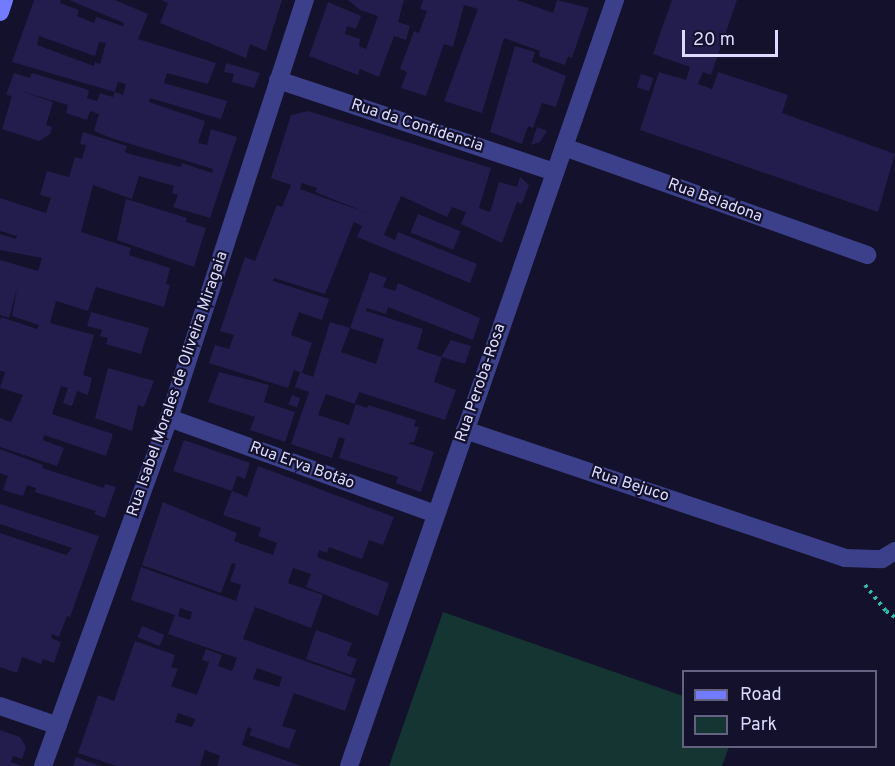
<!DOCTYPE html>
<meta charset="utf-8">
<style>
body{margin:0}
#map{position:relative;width:895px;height:766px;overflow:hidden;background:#13112b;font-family:Overpass,sans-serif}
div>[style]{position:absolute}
.green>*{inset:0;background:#143531}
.building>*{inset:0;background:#221d4c;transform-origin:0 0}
.path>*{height:4px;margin-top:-2px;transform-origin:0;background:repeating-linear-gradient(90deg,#30bea9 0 3px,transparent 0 7.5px)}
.street>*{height:18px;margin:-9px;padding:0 9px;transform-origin:9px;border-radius:9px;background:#3c408a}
.secondary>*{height:18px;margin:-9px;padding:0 9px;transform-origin:9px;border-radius:9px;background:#727bff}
span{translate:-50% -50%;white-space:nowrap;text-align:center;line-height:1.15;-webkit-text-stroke:4.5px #13112b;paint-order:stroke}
.street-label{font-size:16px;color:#dcdbff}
.legend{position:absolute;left:682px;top:670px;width:195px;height:78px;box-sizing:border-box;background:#13112b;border:2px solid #636280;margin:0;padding:8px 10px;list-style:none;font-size:18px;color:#dcdbff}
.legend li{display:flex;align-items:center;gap:12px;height:30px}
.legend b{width:30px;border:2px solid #636280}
.scale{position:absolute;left:682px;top:30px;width:96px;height:27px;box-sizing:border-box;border:3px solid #dcdbff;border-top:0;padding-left:8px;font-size:18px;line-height:21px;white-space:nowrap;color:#dcdbff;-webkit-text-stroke:4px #13112b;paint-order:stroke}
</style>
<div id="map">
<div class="green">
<i style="clip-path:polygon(443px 612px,683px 696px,684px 746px,729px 747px,722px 766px,389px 766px)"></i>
</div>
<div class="building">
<i style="clip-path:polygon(evenodd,34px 0,61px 0,60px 3px,79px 10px,77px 16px,94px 23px,96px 17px,123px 26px,124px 23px,69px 0,115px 0,148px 14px,138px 39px,216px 63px,208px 84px,167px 73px,164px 83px,227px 101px,221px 119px,150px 98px,149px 102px,205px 121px,198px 143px,207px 145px,211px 129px,237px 137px,210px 218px,173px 207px,178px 195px,172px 193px,174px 186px,139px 176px,132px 199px,93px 185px,81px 232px,131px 248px,129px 255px,170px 268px,166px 284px,170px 285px,164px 307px,96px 287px,88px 311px,56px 301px,50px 323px,94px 335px,83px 375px,92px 378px,88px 395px,77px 391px,72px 406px,63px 403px,68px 388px,61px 386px,52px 414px,113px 434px,106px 456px,44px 435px,43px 440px,64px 448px,57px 466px,0 447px,0 418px,11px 422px,23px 395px,0 388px,5px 372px,0 371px,0 320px,1px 317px,37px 329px,39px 325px,12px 316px,17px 289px,9px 318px,0 315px,0 260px,38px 271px,42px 258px,0 250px,0 234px,16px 239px,17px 236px,0 231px,0 198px,46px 213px,51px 198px,40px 195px,47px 171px,69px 177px,75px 157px,82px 159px,86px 145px,80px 144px,83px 132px,127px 146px,125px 152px,130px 154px,181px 167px,182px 163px,212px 173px,213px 169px,111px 138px,94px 131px,99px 114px,90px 111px,87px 120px,66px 113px,68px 105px,17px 90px,53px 102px,46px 125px,52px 127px,50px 134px,39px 141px,2px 129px,12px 96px,6px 95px,14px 73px,30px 78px,32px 73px,89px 90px,87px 98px,97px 101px,100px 93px,113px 97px,115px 92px,12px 62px,34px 0,39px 36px,95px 56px,99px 42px,106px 43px,100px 64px,95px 62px,94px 66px,37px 45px,39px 36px,34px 0,118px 82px,126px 84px,123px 95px,115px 92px,118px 82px)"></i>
<i style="clip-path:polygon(161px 0,282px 0,266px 51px,250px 44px,246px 58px,160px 23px,168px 3px)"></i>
<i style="clip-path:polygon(348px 0,404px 0,398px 22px,410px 26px,406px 40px,394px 36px,379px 77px,360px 69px,358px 75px,309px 56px,328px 2px,361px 16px,356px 29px,347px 26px,345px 34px,360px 39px,359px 46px,366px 49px,378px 16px,360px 10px)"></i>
<i style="clip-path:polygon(423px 0,517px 0,553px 13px,557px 0,589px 8px,572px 58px,568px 56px,565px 65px,539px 56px,540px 51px,504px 38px,482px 113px,444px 101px,478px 9px,464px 5px,453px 47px,444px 44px,426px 96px,401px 88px,407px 72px,400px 69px,414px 31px,419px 33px,427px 11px,420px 9px)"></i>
<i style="clip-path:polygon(672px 0,737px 0,711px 75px,703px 72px,698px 84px,712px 89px,718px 72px,788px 95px,782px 113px,895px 154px,878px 212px,640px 130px,659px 72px,686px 80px,690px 67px,653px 54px)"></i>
<i style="clip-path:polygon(515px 46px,535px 52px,532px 62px,566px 76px,556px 107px,542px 103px,533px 128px,528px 126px,522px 144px,490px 132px)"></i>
<i style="clip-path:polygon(226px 63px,260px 73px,254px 88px,232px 82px,234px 74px,224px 72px)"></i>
<i style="left:641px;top:74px;width:13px;height:14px;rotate:18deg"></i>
<i style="clip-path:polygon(evenodd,308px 111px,491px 168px,479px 208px,490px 212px,499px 182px,517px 187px,520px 177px,529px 185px,522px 204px,517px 202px,502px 243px,461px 224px,466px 212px,452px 207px,447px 217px,401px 196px,384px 235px,395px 240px,398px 232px,477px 264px,470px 283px,357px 237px,362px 226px,354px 222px,325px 294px,274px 278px,273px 281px,329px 299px,322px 320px,299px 312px,291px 335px,312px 343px,302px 373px,294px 370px,288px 388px,209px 363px,215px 345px,229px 349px,234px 335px,220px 331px,245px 257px,255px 261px,277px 205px,282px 207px,291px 185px,271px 178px,291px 115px,308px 111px,302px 183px,317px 188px,315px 192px,367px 213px,300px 189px,302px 183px)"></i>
<i style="clip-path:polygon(537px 127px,547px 131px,540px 142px,531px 145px)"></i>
<i style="clip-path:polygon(126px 199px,187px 218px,186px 222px,206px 228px,194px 267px,117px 240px)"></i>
<i style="left:418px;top:214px;width:46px;height:20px;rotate:22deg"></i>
<i style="clip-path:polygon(370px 272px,387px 278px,383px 287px,395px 291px,398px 283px,480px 318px,473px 340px,388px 307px,386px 314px,367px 308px,366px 311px,423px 329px,417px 349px,441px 357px,451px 340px,471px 346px,465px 364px,442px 357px,434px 382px,456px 390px,445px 420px,359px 392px,355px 404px,326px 394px,318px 415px,349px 425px,356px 404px,367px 408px,368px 405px,416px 420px,414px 426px,419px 427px,414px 442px,408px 443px,434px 452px,421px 492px,396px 483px,398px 477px,339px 458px,345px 439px,339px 437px,332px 458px,291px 444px,309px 392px,295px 387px,300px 372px,313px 377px,330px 322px,350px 328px,341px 352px,376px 364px,384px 339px,350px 328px)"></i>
<i style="clip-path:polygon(91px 312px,149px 328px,141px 354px,106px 344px,108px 338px,100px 336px,102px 330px,87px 326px)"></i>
<i style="clip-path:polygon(108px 368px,154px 381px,144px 407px,138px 405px,132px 431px,95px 418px)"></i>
<i style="clip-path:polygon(219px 372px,269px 385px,264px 402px,295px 412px,285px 442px,250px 430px,255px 417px,208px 402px)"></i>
<i style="left:292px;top:395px;width:9px;height:10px;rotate:21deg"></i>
<i style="clip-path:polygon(evenodd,184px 440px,250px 463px,245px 479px,237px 476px,232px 491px,247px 497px,258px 466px,394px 517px,383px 545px,369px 540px,362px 559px,329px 547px,327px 553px,319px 550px,317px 557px,389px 583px,378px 616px,306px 587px,311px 574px,293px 568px,288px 583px,323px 595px,311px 628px,255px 607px,243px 639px,356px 679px,345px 711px,294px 693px,282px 726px,296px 730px,289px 749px,249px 735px,252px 729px,248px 727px,242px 745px,301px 766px,217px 766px,220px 756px,205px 750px,200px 766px,116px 766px,78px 753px,98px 695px,114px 701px,135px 641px,175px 655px,171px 667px,178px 669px,171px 686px,197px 695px,209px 662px,202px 660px,206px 649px,222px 655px,218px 666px,232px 671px,237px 658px,168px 634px,175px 615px,131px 600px,141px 567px,236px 601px,241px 585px,230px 581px,236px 564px,232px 563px,221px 593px,142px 565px,163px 502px,237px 533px,234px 541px,273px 555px,277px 543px,258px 536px,261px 528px,223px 515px,232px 491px,173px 471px,184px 440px,180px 608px,192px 612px,190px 620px,178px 616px,180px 608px,184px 440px,257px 668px,282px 677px,279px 687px,253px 679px,257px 668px,184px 440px,178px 713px,195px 719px,192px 727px,175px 722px,178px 713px)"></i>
<i style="clip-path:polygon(0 449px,43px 465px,42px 468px,104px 488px,105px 484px,116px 487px,105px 518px,94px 514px,96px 511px,35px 492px,36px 488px,27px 485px,23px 496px,3px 490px,8px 476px,0 473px)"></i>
<i style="clip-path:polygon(0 504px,99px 536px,70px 617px,67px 616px,59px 637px,52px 634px,51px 638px,61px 642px,54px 663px,43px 659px,41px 664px,22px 657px,17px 673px,0 667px,0 533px,66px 555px,72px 548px,0 524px)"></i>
<i style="left:142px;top:626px;width:24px;height:12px;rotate:22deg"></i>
<i style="clip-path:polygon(316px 630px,352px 643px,347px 655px,357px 659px,351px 675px,306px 659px)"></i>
<i style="clip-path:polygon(0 730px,20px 737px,26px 747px,22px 759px,13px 756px,11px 762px,22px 766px,0 766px)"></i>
<i style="clip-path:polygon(76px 757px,100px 766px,73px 766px)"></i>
</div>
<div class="path">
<i style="left:865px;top:585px;width:33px;rotate:51deg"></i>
<i style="left:886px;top:611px;width:11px;rotate:34deg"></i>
</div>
<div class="street">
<i style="left:278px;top:80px;width:292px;rotate:18.4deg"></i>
<i style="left:564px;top:147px;width:322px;rotate:19.6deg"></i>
<i style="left:169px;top:418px;width:283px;rotate:19.8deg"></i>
<i style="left:465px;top:430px;width:401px;rotate:18.6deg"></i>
<i style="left:845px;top:558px;width:37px;rotate:2deg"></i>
<i style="left:882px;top:559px;width:15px;rotate:-32deg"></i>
<i style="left:0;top:706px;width:61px;rotate:19deg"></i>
<i style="left:43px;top:766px;width:370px;rotate:-70.1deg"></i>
<i style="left:169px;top:418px;width:440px;rotate:-72deg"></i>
<i style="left:349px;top:766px;width:811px;rotate:-70.85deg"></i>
</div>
<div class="secondary">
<i style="left:0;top:12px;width:13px;rotate:-72deg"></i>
</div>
<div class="street-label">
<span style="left:417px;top:126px;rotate:18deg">Rua da Confidencia</span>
<span style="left:715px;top:201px;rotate:20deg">Rua Beladona</span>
<span style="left:481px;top:383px;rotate:-71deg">Rua Peroba-Rosa</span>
<span style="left:178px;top:384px;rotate:-71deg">Rua Isabel Morales de Oliveira Miragaia</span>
<span style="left:302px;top:466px;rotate:20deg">Rua Erva Botão</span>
<span style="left:630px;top:485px;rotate:18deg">Rua Bejuco</span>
</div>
<ul class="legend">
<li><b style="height:8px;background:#727bff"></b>Road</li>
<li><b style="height:16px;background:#143531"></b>Park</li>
</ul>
<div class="scale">20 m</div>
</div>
